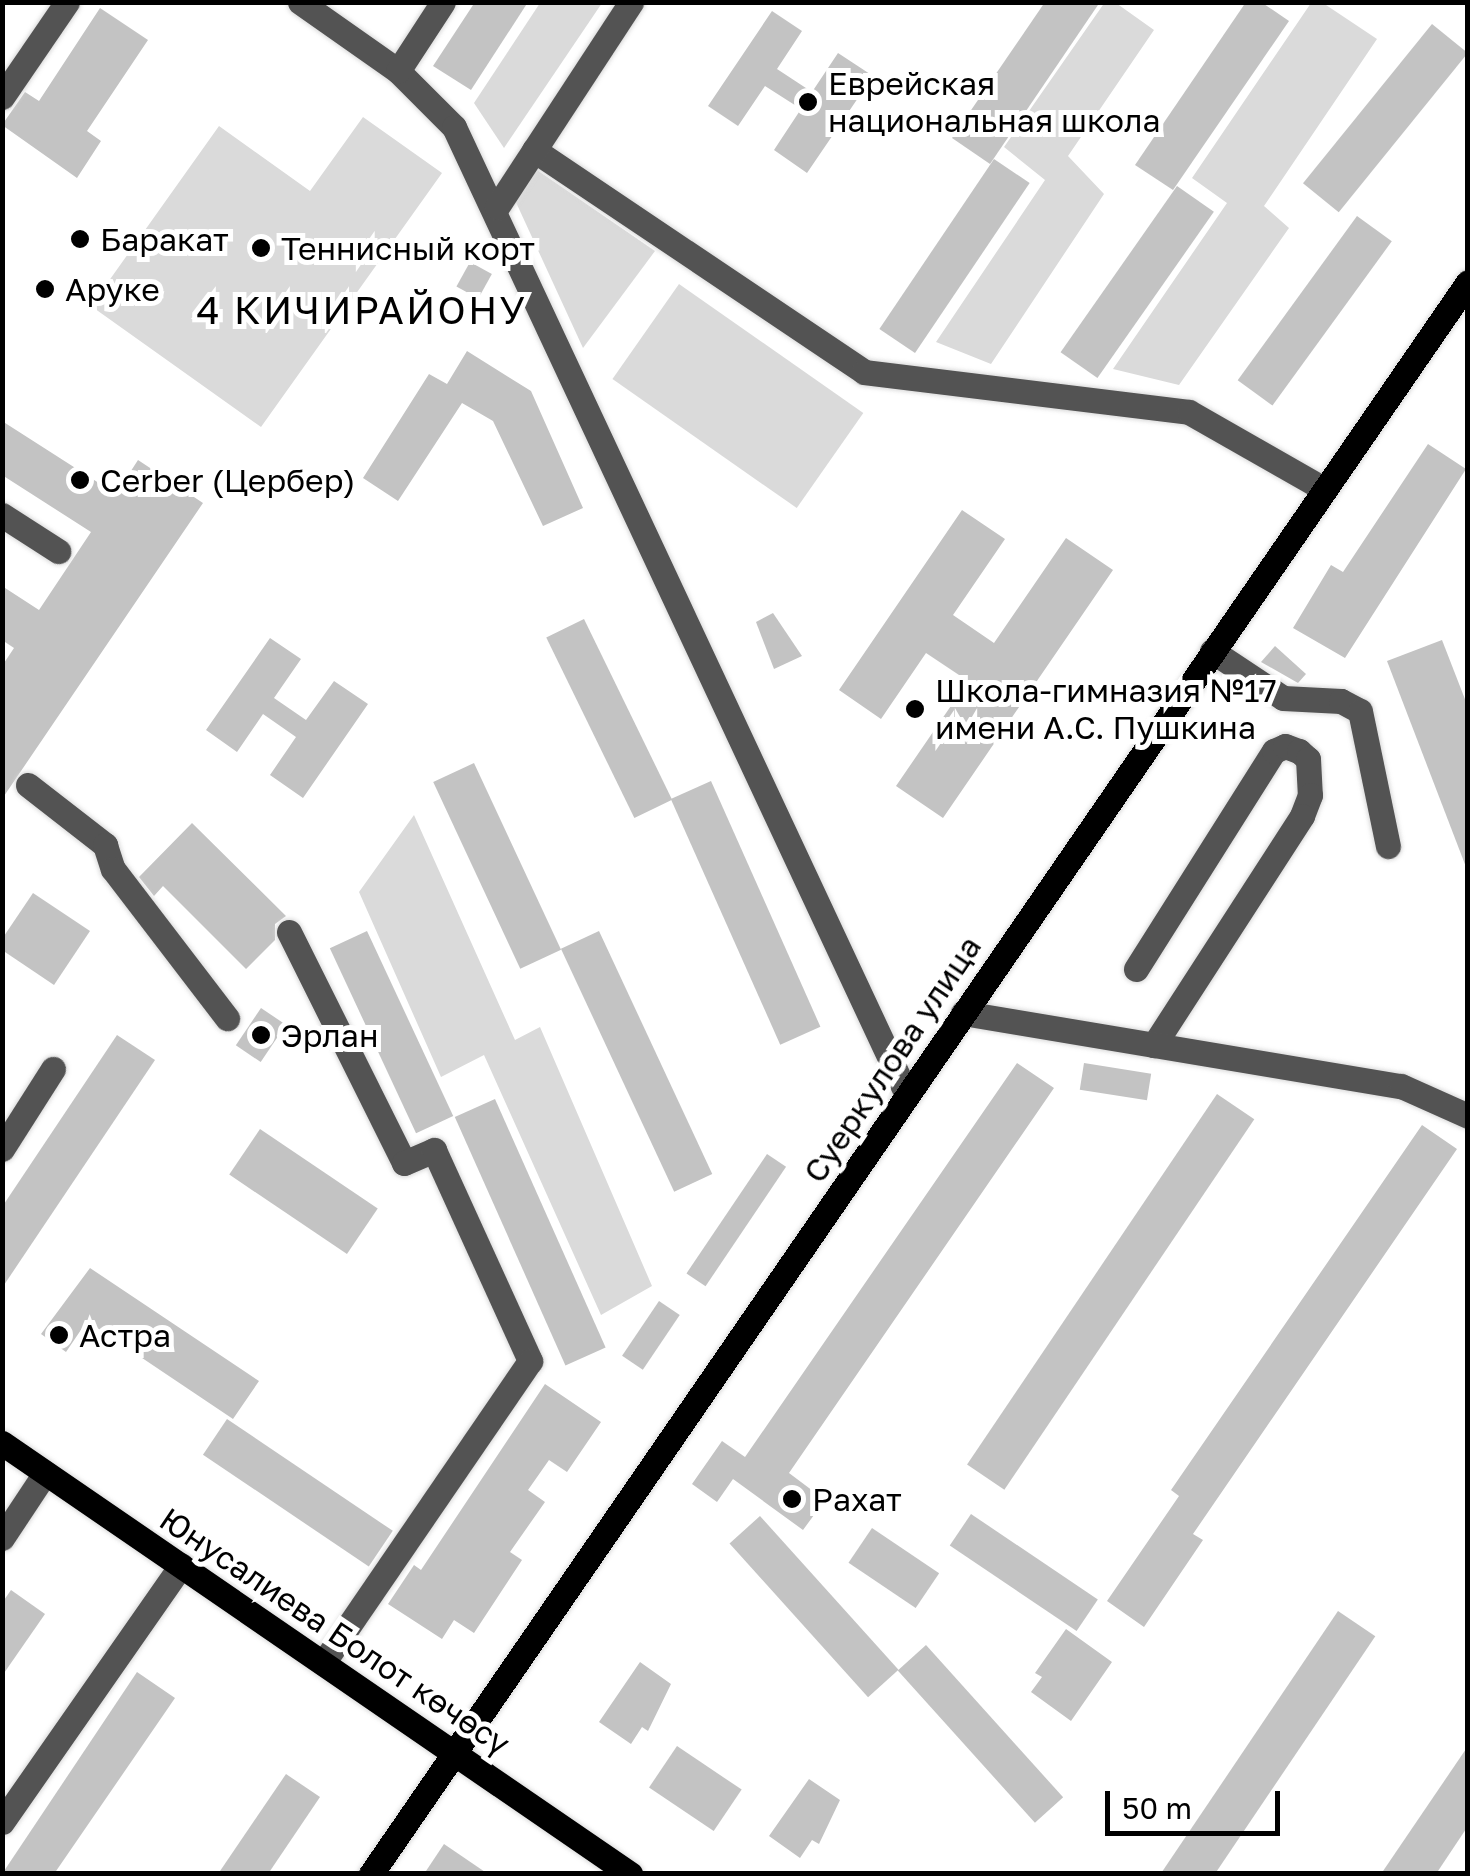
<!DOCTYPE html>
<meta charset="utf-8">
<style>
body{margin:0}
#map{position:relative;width:1470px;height:1876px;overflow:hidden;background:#fff;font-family:"Golos Text",sans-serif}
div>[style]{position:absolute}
.green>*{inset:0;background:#dadada;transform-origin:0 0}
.building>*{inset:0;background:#c3c3c3;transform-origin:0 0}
.roads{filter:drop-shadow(0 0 2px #dbdbdb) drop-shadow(0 0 2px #dbdbdb)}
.minor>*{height:25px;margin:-12.5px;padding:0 12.5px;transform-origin:12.5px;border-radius:12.5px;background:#535353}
.major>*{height:25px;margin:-12.5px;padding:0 12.5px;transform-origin:12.5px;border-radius:12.5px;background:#000}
.dots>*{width:28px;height:28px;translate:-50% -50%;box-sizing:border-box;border:5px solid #fff;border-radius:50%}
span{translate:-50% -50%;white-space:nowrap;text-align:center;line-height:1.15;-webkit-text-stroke:10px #fff;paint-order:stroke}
.poi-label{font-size:32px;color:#000}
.left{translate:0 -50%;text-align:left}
.street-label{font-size:32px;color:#000}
.quarter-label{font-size:38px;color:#000;letter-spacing:2.5px}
.frame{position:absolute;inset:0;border:5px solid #000;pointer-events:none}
.scale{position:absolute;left:1105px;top:1791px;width:175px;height:45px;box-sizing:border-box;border:5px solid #000;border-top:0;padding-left:12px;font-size:30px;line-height:35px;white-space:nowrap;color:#000;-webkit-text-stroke:8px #fff;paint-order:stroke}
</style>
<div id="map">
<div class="green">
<i style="clip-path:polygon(1105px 2px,1116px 3px,1154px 30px,1068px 156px,1104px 194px,991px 364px,936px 342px,1045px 180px,1004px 147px)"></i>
<i style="clip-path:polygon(540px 3px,602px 3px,504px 148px,474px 103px)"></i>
<i style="clip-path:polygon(1311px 3px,1323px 3px,1377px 39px,1264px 206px,1289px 228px,1179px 385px,1113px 369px,1227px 203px,1192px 178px)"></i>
<i style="clip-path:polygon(363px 117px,442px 173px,261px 427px,91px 306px,219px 126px,310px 191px)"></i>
<i style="clip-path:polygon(534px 168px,655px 251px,583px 348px,514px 198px)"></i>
<i style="left:679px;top:284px;width:225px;height:116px;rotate:35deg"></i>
<i style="clip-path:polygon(414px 815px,515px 1040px,540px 1027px,652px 1286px,601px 1315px,484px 1055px,441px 1077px,359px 892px)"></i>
</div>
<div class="building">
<i style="clip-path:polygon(475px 2px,528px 2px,471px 90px,433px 66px)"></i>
<i style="clip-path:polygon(1045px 2px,1100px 2px,990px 164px,952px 138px)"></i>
<i style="clip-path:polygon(1246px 2px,1261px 2px,1289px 21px,1173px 190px,1135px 165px)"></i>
<i style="clip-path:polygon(100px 8px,148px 40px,87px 131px,101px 141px,77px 178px,2px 125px,25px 92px,39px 101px)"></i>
<i style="clip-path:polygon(772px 11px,802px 31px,777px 69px,812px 92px,838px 53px,873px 76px,807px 173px,774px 150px,801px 109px,765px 86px,738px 126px,708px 106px)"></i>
<i style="left:1432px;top:24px;width:46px;height:205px;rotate:39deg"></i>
<i style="left:994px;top:159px;width:43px;height:205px;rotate:34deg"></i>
<i style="left:1177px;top:186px;width:45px;height:203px;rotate:35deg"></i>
<i style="left:1357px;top:216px;width:43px;height:203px;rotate:36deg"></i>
<i style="left:470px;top:262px;width:25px;height:28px;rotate:29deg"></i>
<i style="clip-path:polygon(467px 351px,531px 391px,583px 508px,543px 526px,493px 421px,462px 403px,398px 501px,363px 478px,429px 374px,447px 384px)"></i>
<i style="clip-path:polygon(2px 421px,116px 494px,138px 460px,203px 503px,2px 799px,2px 666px,14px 648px,2px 640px,2px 586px,39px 610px,91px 532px,2px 475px)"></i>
<i style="clip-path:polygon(1428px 444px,1466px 469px,1345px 658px,1293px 628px,1331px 565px,1343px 572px)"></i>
<i style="clip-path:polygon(962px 510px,1005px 539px,953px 615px,994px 643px,1066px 538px,1113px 570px,943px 818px,896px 786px,968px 681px,926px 653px,881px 719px,839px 690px)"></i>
<i style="clip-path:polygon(773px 613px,802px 656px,774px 669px,756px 622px)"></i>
<i style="left:584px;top:619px;width:201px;height:42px;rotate:64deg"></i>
<i style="clip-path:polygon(270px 638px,301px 659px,274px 698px,306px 720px,334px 681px,368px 704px,303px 798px,270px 775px,296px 737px,263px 714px,237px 752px,206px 730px)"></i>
<i style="clip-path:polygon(1442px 640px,1468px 707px,1466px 867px,1387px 661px)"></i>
<i style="clip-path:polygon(1275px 646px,1306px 674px,1298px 683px,1261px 662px)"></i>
<i style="left:474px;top:763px;width:206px;height:45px;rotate:65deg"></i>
<i style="left:711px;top:781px;width:269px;height:44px;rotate:66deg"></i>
<i style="clip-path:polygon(192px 823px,286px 916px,275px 924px,275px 940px,246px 969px,163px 886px,154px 896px,139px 877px)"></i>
<i style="clip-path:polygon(33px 893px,90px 931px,54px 985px,2px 950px,2px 939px)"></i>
<i style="left:367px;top:931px;width:204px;height:41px;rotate:65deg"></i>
<i style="left:599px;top:931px;width:268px;height:42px;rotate:65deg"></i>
<i style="left:261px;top:1008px;width:30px;height:45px;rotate:34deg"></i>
<i style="clip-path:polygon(117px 1035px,155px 1060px,2px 1288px,2px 1207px)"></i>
<i style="clip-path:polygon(1017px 1063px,1054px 1088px,789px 1473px,825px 1500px,803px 1530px,733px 1479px,717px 1502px,692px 1484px,722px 1441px,745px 1457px)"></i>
<i style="left:1084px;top:1063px;width:68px;height:27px;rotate:9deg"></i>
<i style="left:1217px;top:1094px;width:45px;height:447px;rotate:34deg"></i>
<i style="left:495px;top:1099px;width:272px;height:44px;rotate:66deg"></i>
<i style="clip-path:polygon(1422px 1125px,1457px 1149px,1193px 1534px,1203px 1540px,1144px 1627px,1107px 1601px,1179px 1496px,1171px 1490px)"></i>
<i style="left:260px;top:1129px;width:142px;height:55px;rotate:34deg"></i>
<i style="left:767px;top:1154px;width:23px;height:144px;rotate:34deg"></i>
<i style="clip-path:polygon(90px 1268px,259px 1381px,233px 1419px,87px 1321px,66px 1352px,41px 1334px)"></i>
<i style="left:659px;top:1301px;width:25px;height:66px;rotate:34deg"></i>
<i style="clip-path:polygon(545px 1384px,601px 1422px,567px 1472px,549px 1460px,528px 1490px,545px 1502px,510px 1552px,522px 1560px,474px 1633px,454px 1620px,442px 1639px,388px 1604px,414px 1565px,421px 1570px)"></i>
<i style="left:227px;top:1419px;width:200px;height:43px;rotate:34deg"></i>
<i style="left:971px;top:1514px;width:153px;height:38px;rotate:34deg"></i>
<i style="left:760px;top:1516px;width:207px;height:41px;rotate:48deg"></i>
<i style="left:872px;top:1528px;width:81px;height:42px;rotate:34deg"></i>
<i style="clip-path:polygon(11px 1590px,45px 1614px,2px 1676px,2px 1603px)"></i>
<i style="left:1338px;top:1611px;width:45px;height:314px;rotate:34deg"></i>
<i style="clip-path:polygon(1066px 1629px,1112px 1662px,1071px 1721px,1031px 1692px,1042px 1677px,1035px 1673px)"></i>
<i style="left:926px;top:1645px;width:205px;height:38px;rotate:48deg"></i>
<i style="clip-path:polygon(640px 1662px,671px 1684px,648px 1731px,642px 1727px,631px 1744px,599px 1722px)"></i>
<i style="clip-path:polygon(137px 1672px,175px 1698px,54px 1874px,2px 1874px)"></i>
<i style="left:677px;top:1746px;width:78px;height:50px;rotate:34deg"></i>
<i style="clip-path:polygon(1468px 1746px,1468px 1826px,1436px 1874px,1381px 1874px)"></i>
<i style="clip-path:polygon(286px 1774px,320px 1797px,268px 1874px,218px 1874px)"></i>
<i style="clip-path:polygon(809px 1779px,840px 1800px,819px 1844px,812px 1840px,800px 1858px,769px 1836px)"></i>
<i style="clip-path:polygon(444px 1844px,488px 1874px,424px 1874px)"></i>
</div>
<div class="roads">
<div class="minor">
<i style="left:300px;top:2px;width:120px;rotate:35.1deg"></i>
<i style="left:398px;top:71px;width:79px;rotate:45deg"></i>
<i style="left:454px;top:127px;width:1069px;rotate:64.92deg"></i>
<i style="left:398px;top:71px;width:82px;rotate:-56.9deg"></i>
<i style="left:2px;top:97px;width:115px;rotate:-55.6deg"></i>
<i style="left:534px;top:150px;width:398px;rotate:33.9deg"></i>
<i style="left:864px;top:372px;width:327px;rotate:7deg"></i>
<i style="left:1189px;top:412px;width:155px;rotate:29.7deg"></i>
<i style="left:497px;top:207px;width:245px;rotate:-56.8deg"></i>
<i style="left:2px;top:515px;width:67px;rotate:32.7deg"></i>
<i style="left:1212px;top:651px;width:85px;rotate:33.5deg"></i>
<i style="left:1283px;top:698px;width:58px;rotate:3deg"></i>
<i style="left:1341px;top:701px;width:21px;rotate:28deg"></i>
<i style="left:1360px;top:711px;width:138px;rotate:78.3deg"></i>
<i style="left:28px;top:785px;width:98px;rotate:37.9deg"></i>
<i style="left:105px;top:845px;width:25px;rotate:72deg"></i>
<i style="left:113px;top:869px;width:188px;rotate:52.6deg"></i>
<i style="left:289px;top:932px;width:258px;rotate:63.5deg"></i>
<i style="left:404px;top:1163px;width:33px;rotate:-23deg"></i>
<i style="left:434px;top:1150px;width:232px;rotate:65.5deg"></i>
<i style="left:530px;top:1361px;width:366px;rotate:124.4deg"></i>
<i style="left:1136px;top:969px;width:258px;rotate:-57.7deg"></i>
<i style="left:1274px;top:751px;width:12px;rotate:-24deg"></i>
<i style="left:1285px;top:746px;width:15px;rotate:20deg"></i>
<i style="left:1299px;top:751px;width:12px;rotate:42deg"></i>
<i style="left:1308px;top:759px;width:36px;rotate:87deg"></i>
<i style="left:1310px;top:795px;width:22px;rotate:111deg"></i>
<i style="left:1302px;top:816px;width:273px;rotate:122.9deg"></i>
<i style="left:963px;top:1013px;width:444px;rotate:9.5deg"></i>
<i style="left:1401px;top:1086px;width:73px;rotate:24.1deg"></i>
<i style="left:2px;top:1149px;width:95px;rotate:-57.5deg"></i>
<i style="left:2px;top:1538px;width:78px;rotate:-56.5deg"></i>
<i style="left:2px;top:1822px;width:313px;rotate:-55.1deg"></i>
</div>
<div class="major">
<i style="left:2px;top:1443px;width:762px;rotate:34.46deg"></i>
<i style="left:371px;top:1874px;width:1933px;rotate:-55.43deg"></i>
</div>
</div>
<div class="dots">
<i style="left:808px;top:102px;background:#000"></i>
<i style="left:80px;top:239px;background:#000"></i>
<i style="left:261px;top:248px;background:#000"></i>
<i style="left:45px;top:289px;background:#000"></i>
<i style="left:80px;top:480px;background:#000"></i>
<i style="left:915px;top:709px;background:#000"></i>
<i style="left:261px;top:1035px;background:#000"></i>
<i style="left:59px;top:1335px;background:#000"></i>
<i style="left:792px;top:1499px;background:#000"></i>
</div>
<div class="poi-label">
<span class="left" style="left:828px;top:102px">Еврейская<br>национальная школа</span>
<span class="left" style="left:100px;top:239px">Баракат</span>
<span class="left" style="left:281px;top:248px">Теннисный корт</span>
<span class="left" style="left:65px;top:289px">Аруке</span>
<span class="left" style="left:100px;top:480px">Cerber (Цербер)</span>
<span class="left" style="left:935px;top:709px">Школа-гимназия №17<br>имени А.С. Пушкина</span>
<span class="left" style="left:281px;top:1035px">Эрлан</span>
<span class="left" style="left:79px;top:1335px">Астра</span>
<span class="left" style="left:812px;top:1499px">Рахат</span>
</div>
<div class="street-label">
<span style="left:892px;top:1059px;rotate:-56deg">Суеркулова улица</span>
<span style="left:335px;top:1631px;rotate:34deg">Юнусалиева Болот көчөсү</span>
</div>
<div class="quarter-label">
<span style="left:362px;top:310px">4 КИЧИРАЙОНУ</span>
</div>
<div class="frame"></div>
<div class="scale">50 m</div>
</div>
